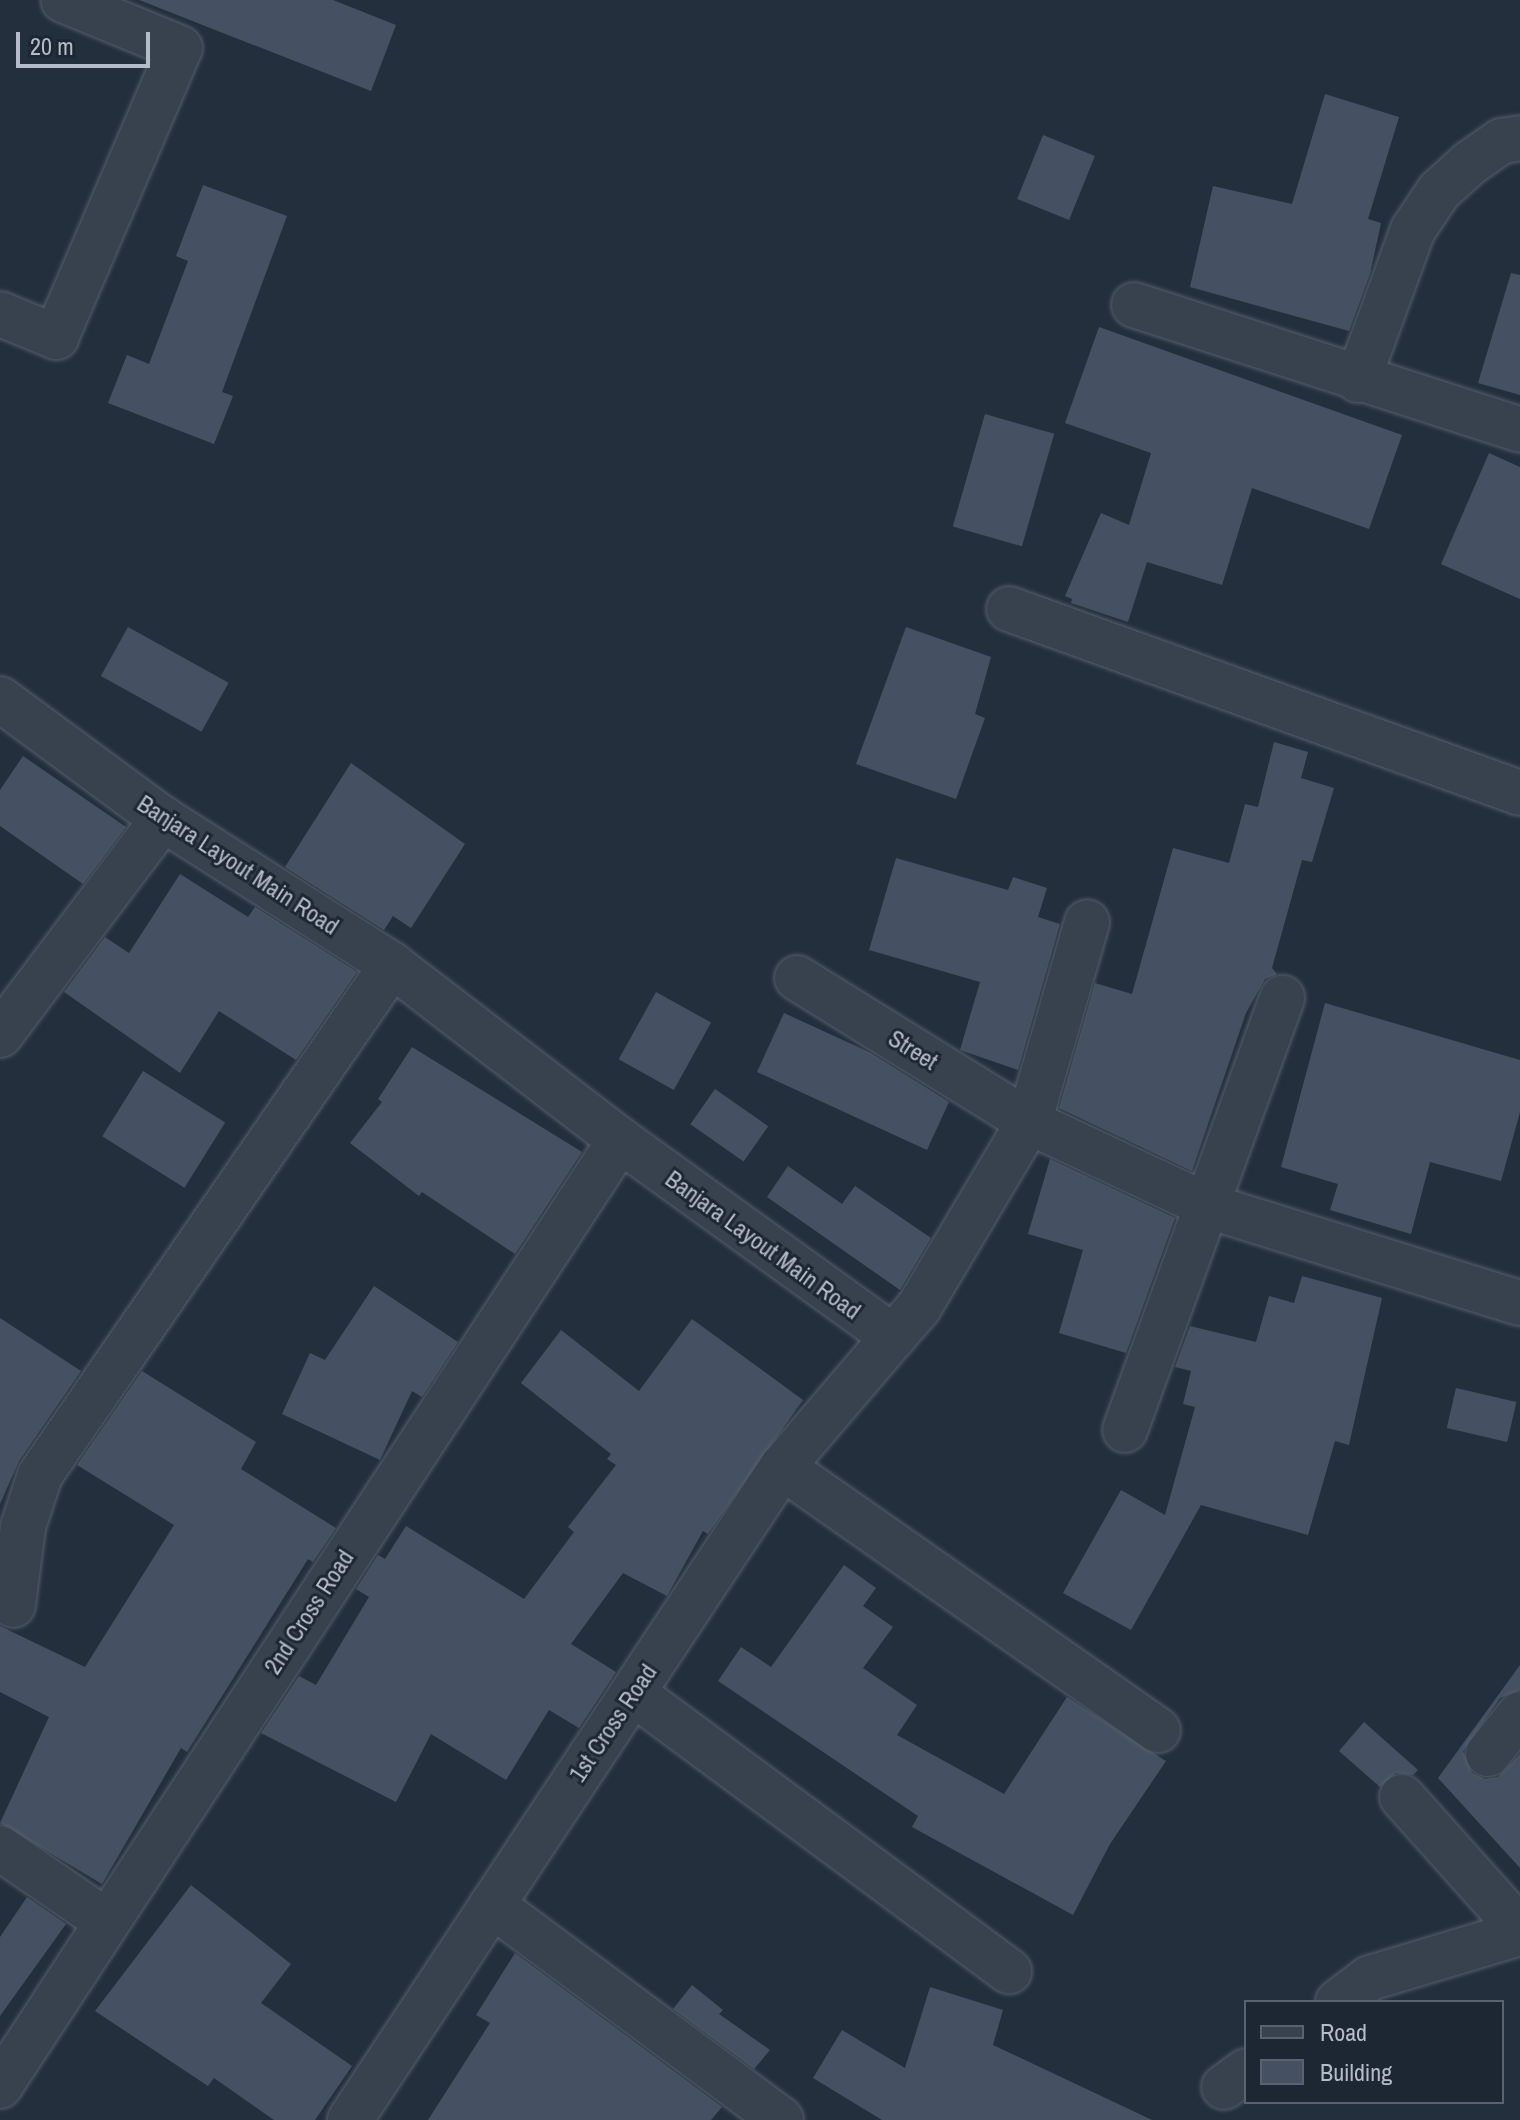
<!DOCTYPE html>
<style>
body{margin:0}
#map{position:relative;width:1520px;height:2120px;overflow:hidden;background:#242f3e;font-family:"Archivo Narrow",sans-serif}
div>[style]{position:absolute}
.building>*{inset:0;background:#455162;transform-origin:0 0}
.roads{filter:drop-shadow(0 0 2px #565f6c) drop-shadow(0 0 2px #565f6c)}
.minor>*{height:44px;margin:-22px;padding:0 22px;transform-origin:22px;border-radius:22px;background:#38414e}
span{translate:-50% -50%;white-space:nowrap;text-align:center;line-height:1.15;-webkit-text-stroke:6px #1d2633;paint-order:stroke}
.street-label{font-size:24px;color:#b4bcc9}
.legend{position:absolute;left:1244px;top:2000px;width:260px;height:104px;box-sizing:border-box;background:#1d2633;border:2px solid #59626f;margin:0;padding:10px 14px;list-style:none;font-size:24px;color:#b4bcc9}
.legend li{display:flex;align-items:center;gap:16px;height:40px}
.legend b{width:40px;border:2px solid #59626f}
.scale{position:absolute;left:16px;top:32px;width:134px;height:36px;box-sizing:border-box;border:4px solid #b4bcc9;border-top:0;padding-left:10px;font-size:24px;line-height:28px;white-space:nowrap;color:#b4bcc9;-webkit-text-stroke:6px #1d2633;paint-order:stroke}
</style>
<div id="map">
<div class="building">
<i style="clip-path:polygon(139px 0,333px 0,396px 25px,371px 91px)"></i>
<i style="clip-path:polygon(1325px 94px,1399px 117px,1368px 219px,1381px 223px,1370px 274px,1349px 331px,1190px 287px,1213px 186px,1292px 204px)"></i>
<i style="left:1043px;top:135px;width:56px;height:69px;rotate:22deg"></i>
<i style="clip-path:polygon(203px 185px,287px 216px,222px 392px,233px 396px,214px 444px,108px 403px,127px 355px,149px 364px,188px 261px,176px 256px)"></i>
<i style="clip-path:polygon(1511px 273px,1520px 275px,1520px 395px,1478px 383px)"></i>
<i style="clip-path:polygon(1099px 327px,1402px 435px,1369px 529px,1252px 488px,1222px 585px,1147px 562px,1128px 622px,1071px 603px,1072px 599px,1065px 596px,1101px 513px,1129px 525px,1151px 453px,1065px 423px)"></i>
<i style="left:985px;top:414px;width:72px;height:117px;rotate:16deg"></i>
<i style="clip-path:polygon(1489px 453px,1520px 467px,1520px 599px,1441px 564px)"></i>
<i style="left:128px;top:627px;width:115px;height:56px;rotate:29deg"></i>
<i style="clip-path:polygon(906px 627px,991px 657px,975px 714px,985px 718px,956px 799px,856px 764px)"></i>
<i style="clip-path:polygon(1274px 742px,1308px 752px,1301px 778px,1334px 788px,1312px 862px,1302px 860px,1272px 968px,1277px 974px,1265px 979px,1246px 1013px,1192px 1171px,1059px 1108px,1095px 983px,1132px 994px,1173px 848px,1229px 863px,1245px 804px,1258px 807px)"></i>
<i style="clip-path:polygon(23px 756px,126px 827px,83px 884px,0 826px,0 790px)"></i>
<i style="clip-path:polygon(351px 763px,465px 844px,411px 928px,393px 916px,384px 930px,285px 867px)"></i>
<i style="clip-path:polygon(896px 858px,1008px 890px,1013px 877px,1047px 888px,1038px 917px,1060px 924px,1018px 1070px,960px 1050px,980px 982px,869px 950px)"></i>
<i style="clip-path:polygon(180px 874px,248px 917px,255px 907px,357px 972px,296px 1060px,219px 1011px,180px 1073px,64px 992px,105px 937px,129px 953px)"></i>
<i style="left:656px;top:992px;width:63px;height:77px;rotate:29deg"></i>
<i style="clip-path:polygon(1325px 1003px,1520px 1060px,1520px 1112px,1501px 1181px,1430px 1162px,1411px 1234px,1330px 1210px,1338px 1184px,1281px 1167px)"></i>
<i style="clip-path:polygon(784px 1013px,869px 1052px,949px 1102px,927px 1150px,757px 1072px)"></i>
<i style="clip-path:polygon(412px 1047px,582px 1152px,515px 1254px,422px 1192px,419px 1196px,350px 1143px,382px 1102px,378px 1099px)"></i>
<i style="left:143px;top:1071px;width:97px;height:77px;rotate:32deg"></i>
<i style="left:715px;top:1089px;width:65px;height:43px;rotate:35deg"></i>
<i style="clip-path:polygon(1050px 1159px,1175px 1218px,1126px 1353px,1059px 1333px,1083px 1250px,1028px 1234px)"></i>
<i style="clip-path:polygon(788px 1166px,842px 1204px,855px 1186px,931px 1238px,900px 1290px,767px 1197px)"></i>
<i style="clip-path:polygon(1302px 1276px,1382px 1298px,1349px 1445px,1335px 1441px,1308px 1535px,1201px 1505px,1131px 1630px,1063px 1593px,1121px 1490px,1165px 1515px,1195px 1407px,1183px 1404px,1191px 1371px,1175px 1367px,1190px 1326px,1256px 1342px,1269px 1296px,1294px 1303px)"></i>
<i style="clip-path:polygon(374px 1286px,458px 1342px,422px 1397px,412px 1391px,380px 1460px,282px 1414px,310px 1353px,325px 1360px)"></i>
<i style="clip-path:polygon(0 1318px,81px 1371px,19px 1461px,0 1504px)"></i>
<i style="clip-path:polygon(692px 1319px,803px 1400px,708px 1534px,703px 1531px,667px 1596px,623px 1573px,571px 1644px,616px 1672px,579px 1728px,549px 1710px,506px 1780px,431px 1734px,396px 1802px,261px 1733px,299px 1676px,316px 1685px,369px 1597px,356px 1589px,378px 1555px,385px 1559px,406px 1526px,524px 1599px,574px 1532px,568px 1527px,616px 1465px,607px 1459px,611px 1454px,521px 1383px,561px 1330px,639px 1391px)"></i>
<i style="clip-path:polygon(142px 1371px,256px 1442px,241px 1469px,336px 1528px,313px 1562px,308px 1559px,187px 1752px,181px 1748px,102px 1884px,0 1823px,49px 1717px,0 1692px,0 1626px,85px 1667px,174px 1525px,77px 1465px)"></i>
<i style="left:1456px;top:1388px;width:62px;height:41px;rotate:13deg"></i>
<i style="clip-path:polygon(844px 1565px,876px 1588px,863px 1606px,893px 1627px,863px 1668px,917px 1705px,897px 1735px,1004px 1794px,1067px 1697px,1166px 1761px,1110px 1844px,1073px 1915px,912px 1827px,918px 1816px,718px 1681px,741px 1647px,771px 1667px)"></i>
<i style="clip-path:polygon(1520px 1665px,1520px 1690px,1500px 1698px,1463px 1751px,1472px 1773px,1485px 1779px,1498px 1777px,1520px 1754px,1520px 1868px,1438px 1778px)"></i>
<i style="clip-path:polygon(1364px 1722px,1418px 1770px,1413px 1775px,1396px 1773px,1380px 1787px,1339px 1751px)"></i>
<i style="clip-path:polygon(191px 1885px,291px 1964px,261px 2003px,352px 2066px,315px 2120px,274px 2120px,214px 2078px,208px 2086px,95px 2011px)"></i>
<i style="clip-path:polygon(27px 1897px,66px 1924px,0 2016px,0 1937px)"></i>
<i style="clip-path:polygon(515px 1953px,722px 2107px,711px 2120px,428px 2120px,490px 2023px,476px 2015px)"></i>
<i style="clip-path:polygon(692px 1985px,723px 2010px,719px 2014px,770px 2050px,754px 2069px,673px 2009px)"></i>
<i style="clip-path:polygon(930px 1987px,1003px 2010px,993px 2045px,1152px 2120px,882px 2120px,813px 2078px,842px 2030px,905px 2068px)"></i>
</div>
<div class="roads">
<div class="minor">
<i style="left:1134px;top:305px;width:406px;rotate:17.9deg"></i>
<i style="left:0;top:314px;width:61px;rotate:22.3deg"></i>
<i style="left:56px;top:337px;width:314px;rotate:-66.8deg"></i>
<i style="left:180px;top:48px;width:126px;rotate:-157.7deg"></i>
<i style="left:1358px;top:380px;width:160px;rotate:-69.9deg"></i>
<i style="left:1413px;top:230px;width:47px;rotate:-56.3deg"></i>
<i style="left:1439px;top:191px;width:42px;rotate:-42.1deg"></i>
<i style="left:1470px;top:163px;width:39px;rotate:-35deg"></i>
<i style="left:1502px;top:141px;width:18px;rotate:-9deg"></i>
<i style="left:1009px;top:609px;width:543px;rotate:19.8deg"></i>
<i style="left:0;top:699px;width:202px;rotate:36.4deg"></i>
<i style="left:163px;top:819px;width:272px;rotate:32.5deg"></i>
<i style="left:392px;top:965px;width:287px;rotate:37.5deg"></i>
<i style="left:620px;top:1140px;width:337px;rotate:35.8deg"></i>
<i style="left:893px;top:1337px;width:40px;rotate:-49deg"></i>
<i style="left:919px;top:1307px;width:215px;rotate:-59.3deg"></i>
<i style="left:1029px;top:1122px;width:198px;rotate:25.1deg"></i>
<i style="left:1208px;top:1206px;width:327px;rotate:17.3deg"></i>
<i style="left:797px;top:978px;width:273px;rotate:31.8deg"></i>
<i style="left:1029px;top:1122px;width:208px;rotate:-73.8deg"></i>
<i style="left:0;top:1035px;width:271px;rotate:-53deg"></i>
<i style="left:1125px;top:1430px;width:460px;rotate:-70deg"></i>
<i style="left:782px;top:1467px;width:459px;rotate:35deg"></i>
<i style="left:13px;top:1605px;width:79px;rotate:-82.7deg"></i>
<i style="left:23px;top:1527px;width:55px;rotate:-71.9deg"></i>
<i style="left:40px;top:1475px;width:620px;rotate:-55.39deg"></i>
<i style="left:633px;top:1693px;width:468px;rotate:36.5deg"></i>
<i style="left:1488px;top:1754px;width:51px;rotate:-51.3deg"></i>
<i style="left:1402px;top:1797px;width:177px;rotate:48.2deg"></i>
<i style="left:0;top:1848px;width:129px;rotate:34.6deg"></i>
<i style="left:492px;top:1905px;width:360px;rotate:36.6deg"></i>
<i style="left:1338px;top:2002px;width:40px;rotate:-37deg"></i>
<i style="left:1370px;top:1978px;width:157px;rotate:-16.7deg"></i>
<i style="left:0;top:2086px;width:1131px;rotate:-56.76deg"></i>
<i style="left:1224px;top:2087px;width:27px;rotate:-36deg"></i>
<i style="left:350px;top:2120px;width:783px;rotate:-56.51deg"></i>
<i style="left:782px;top:1467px;width:171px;rotate:-49.5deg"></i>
</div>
</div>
<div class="street-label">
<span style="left:238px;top:865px;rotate:33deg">Banjara Layout Main Road</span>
<span style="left:913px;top:1050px;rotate:32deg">Street</span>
<span style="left:763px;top:1245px;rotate:36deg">Banjara Layout Main Road</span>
<span style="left:309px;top:1612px;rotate:-57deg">2nd Cross Road</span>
<span style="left:613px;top:1723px;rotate:-56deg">1st Cross Road</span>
</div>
<ul class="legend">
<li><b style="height:10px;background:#38414e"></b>Road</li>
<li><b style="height:22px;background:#455162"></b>Building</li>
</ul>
<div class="scale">20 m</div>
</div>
